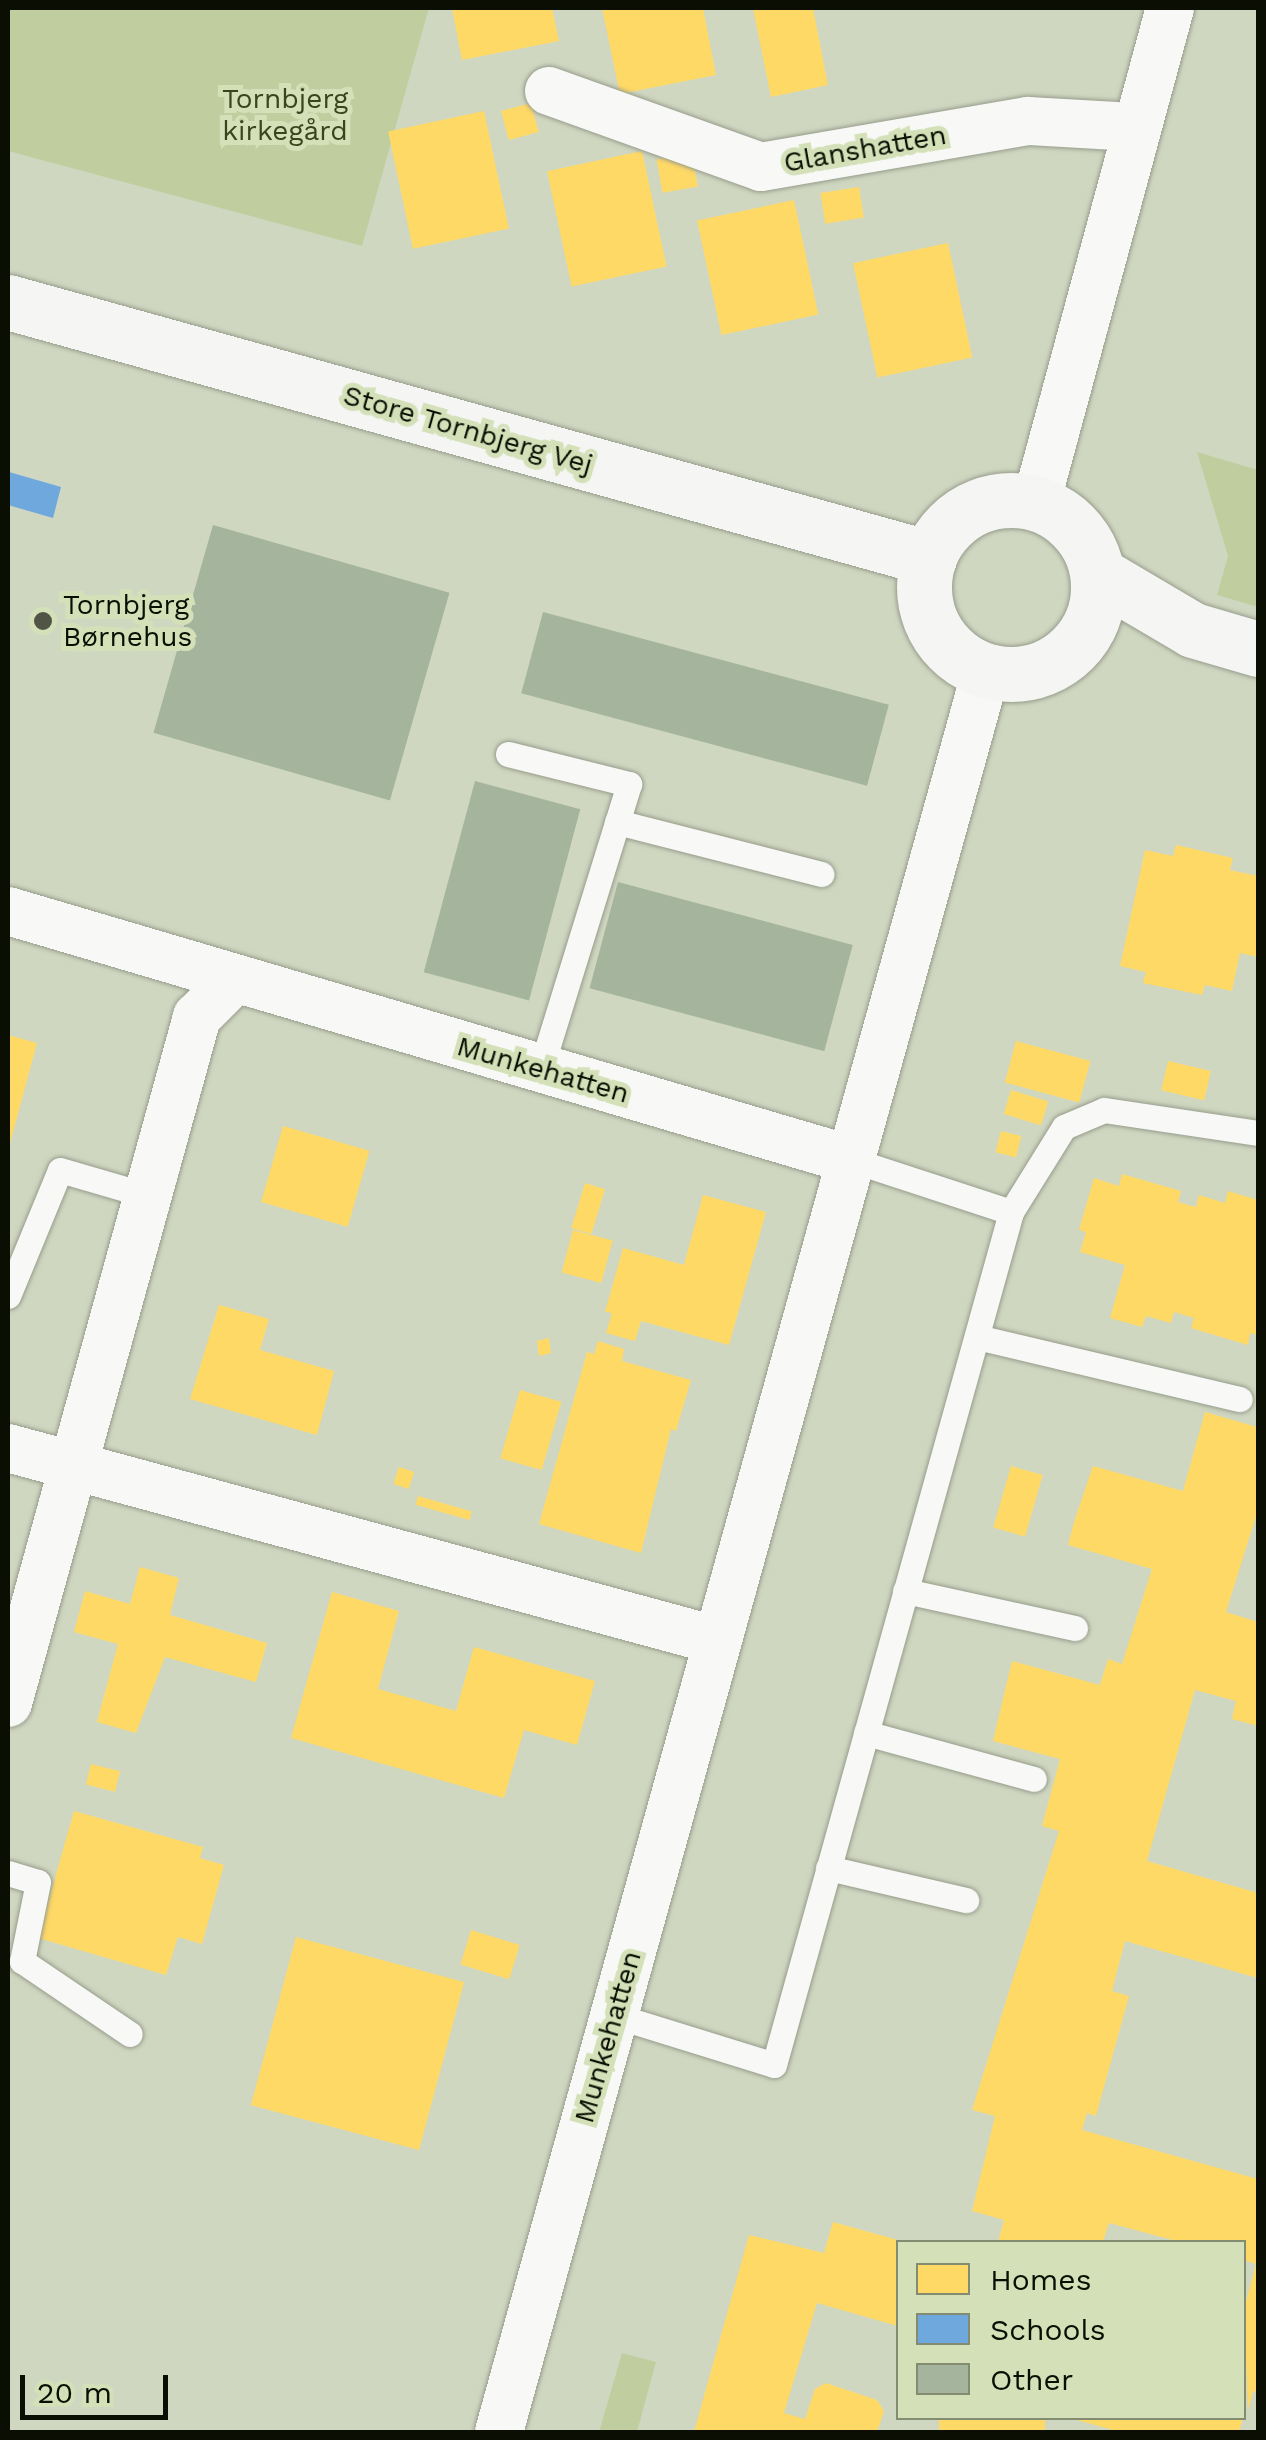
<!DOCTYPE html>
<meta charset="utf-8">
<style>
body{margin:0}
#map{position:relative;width:1266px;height:2440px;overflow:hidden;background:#d0d7c1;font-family:"Work Sans",sans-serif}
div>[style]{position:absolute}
.green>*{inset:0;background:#c0ce9f}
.homes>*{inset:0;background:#ffd966;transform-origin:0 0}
.schools>*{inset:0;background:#6fa8dc}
.building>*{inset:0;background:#a5b59d;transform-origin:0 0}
.roads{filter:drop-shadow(0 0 2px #979d8c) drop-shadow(0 0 2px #979d8c)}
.lane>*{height:25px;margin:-12.5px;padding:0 12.5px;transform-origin:12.5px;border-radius:12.5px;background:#f8f9f6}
.street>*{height:48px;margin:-24px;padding:0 24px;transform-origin:24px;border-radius:24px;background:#f8f9f6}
.secondary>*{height:55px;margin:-27.5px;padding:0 27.5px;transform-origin:27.5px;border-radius:27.5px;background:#f5f5f3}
.secondary>.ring{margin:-27.5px;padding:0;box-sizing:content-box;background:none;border:55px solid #f5f5f3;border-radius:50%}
.dots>*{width:28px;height:28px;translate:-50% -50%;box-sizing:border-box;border:5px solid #d3e0b8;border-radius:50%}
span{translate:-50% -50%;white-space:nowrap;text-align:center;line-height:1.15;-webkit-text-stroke:10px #d3e0b8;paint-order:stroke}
.park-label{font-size:28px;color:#3a451c}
.street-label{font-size:28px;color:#0b0f03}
.poi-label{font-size:28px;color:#0b0f03}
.left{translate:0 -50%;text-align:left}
.frame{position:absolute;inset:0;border:10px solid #0b0f03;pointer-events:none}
.legend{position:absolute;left:896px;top:2240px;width:350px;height:180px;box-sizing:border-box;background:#d3e0b8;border:2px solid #838c70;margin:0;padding:12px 18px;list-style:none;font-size:30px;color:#0b0f03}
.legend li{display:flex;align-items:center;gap:20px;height:50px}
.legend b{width:50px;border:2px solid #838c70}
.scale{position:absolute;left:20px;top:2375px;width:148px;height:45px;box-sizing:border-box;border:5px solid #0b0f03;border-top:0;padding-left:12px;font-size:30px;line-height:35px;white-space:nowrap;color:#0b0f03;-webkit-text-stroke:8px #d3e0b8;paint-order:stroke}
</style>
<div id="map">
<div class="green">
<i style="clip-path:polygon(8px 8px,429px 8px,362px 246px,8px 151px)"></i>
<i style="clip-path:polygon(1197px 452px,1258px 470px,1258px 607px,1217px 595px,1228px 556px)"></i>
<i style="clip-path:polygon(622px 2353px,656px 2362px,637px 2432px,599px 2432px)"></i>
</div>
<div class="homes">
<i style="clip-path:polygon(452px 8px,552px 8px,559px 41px,462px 60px)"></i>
<i style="clip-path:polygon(602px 8px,703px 8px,716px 75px,620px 94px)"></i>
<i style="clip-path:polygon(753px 8px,813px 8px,828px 85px,771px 97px)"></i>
<i style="left:531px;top:103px;width:30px;height:31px;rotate:75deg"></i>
<i style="left:484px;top:111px;width:120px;height:98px;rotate:78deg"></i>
<i style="left:642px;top:151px;width:118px;height:97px;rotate:78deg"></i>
<i style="left:692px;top:153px;width:34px;height:36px;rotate:80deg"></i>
<i style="left:859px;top:187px;width:31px;height:39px;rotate:81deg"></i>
<i style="left:794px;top:200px;width:117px;height:99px;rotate:78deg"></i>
<i style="left:948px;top:243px;width:117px;height:97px;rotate:78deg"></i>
<i style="clip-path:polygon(1176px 845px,1233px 858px,1230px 870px,1258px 876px,1258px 957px,1240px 953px,1232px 991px,1205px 985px,1202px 995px,1143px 983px,1146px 972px,1120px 966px,1145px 850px,1173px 856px)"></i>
<i style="clip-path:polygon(8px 1035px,37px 1043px,9px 1147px,8px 1147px)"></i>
<i style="left:1016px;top:1041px;width:77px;height:43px;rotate:15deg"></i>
<i style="left:1168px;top:1061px;width:44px;height:30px;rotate:13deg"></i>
<i style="left:1011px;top:1090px;width:39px;height:25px;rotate:17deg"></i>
<i style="left:283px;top:1126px;width:90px;height:79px;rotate:16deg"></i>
<i style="left:1001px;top:1131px;width:21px;height:22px;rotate:14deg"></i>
<i style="clip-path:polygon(1122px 1174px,1181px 1191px,1178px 1202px,1196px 1207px,1199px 1195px,1225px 1203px,1228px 1191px,1258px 1200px,1258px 1335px,1250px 1333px,1248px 1345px,1191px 1328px,1194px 1318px,1174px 1312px,1171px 1323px,1146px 1316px,1142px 1327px,1110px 1318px,1125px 1265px,1080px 1252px,1086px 1232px,1079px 1230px,1094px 1178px,1119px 1186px)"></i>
<i style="left:585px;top:1183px;width:21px;height:47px;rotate:17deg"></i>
<i style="clip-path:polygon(703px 1195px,766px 1212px,729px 1345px,641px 1321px,635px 1341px,606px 1333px,612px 1313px,605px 1312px,623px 1248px,684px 1265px)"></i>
<i style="left:573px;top:1230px;width:41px;height:44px;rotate:15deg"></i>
<i style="clip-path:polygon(219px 1305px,269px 1319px,260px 1350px,334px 1371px,317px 1435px,190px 1399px)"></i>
<i style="clip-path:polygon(549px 1338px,551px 1353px,539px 1356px,537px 1341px)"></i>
<i style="clip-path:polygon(598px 1341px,624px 1349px,622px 1361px,691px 1380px,676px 1431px,671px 1429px,641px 1553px,539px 1524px,587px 1352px,594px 1354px)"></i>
<i style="left:520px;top:1390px;width:43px;height:71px;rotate:16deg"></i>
<i style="clip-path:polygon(1205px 1412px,1257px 1427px,1258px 1510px,1226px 1612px,1258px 1622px,1258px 1726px,1232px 1719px,1236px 1701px,1195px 1690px,1147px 1861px,1258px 1893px,1258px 1978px,1125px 1941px,1112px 1991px,1129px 1996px,1096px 2116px,1087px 2113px,1082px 2130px,1258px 2179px,1258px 2392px,1253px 2391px,1248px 2410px,1244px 2309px,1256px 2264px,1244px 2260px,1244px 2242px,1180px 2242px,1109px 2223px,1103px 2242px,998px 2242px,1004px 2220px,972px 2211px,995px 2116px,972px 2110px,1059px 1831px,1042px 1826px,1060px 1759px,993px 1741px,1012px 1661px,1100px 1685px,1108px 1659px,1122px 1664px,1152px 1569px,1068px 1545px,1074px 1522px,1093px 1466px,1183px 1491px)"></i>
<i style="left:1011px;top:1466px;width:33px;height:64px;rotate:16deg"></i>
<i style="left:399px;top:1467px;width:16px;height:18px;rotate:18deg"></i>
<i style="left:418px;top:1496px;width:56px;height:9px;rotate:16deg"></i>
<i style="clip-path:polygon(140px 1567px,179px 1578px,170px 1615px,267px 1643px,256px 1682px,165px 1657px,136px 1733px,97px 1722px,118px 1644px,74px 1632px,85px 1591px,130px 1604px)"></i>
<i style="clip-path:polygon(332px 1592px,399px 1611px,378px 1689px,456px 1711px,474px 1647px,595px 1681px,577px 1745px,524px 1730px,504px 1798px,291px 1738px)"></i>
<i style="left:91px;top:1764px;width:30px;height:21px;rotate:14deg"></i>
<i style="clip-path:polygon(74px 1811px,203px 1847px,200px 1858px,224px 1865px,202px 1944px,178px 1937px,166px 1975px,38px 1938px)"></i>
<i style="left:471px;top:1930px;width:51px;height:36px;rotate:17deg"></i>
<i style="left:296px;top:1937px;width:174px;height:174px;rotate:15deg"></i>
<i style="clip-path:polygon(833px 2222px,898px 2240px,898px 2326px,817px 2303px,784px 2413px,805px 2419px,815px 2389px,826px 2383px,877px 2400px,884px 2411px,877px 2432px,694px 2432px,749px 2235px,824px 2253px)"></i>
<i style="left:939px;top:2418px;width:106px;height:15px"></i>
<i style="clip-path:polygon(1070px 2418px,1243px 2418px,1239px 2432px,1120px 2432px)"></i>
</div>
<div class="schools">
<i style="clip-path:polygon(9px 472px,61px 487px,53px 518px,8px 505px)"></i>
</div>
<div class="building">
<i style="left:213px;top:525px;width:246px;height:216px;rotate:16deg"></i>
<i style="left:543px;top:612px;width:358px;height:84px;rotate:15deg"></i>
<i style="left:475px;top:781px;width:109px;height:198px;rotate:15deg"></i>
<i style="left:618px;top:882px;width:243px;height:110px;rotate:15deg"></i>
</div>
<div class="roads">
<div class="lane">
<i style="left:508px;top:754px;width:125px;rotate:13.9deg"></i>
<i style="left:629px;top:784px;width:298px;rotate:107.2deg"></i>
<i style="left:617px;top:822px;width:211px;rotate:14.3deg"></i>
<i style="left:1011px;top:1212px;width:100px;rotate:-58.1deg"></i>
<i style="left:1064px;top:1127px;width:43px;rotate:-23deg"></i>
<i style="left:1104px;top:1110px;width:156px;rotate:8.5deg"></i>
<i style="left:8px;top:1296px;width:136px;rotate:-67.6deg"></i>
<i style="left:60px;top:1170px;width:93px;rotate:16.3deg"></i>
<i style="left:977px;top:1337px;width:270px;rotate:13.3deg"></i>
<i style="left:905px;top:1591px;width:174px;rotate:12.3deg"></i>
<i style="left:866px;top:1733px;width:174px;rotate:15.3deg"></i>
<i style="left:828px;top:1868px;width:142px;rotate:13.1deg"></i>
<i style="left:8px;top:1873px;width:31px;rotate:17deg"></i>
<i style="left:38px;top:1882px;width:81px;rotate:101.4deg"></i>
<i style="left:22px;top:1961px;width:130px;rotate:34.1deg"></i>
<i style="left:616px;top:2016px;width:165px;rotate:17.2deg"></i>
<i style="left:774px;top:2065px;width:885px;rotate:-74.47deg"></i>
<i style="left:1011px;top:1212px;width:167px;rotate:-161.9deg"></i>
</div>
<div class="street">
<i style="left:549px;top:91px;width:225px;rotate:19.7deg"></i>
<i style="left:761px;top:167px;width:271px;rotate:-9.8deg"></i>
<i style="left:1028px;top:121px;width:106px;rotate:3.2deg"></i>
<i style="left:1036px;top:503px;width:513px;rotate:-74.85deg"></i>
<i style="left:8px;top:911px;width:880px;rotate:16.44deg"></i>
<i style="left:8px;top:1448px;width:733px;rotate:15.19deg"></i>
<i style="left:8px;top:1703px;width:712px;rotate:-74.6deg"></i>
<i style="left:197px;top:1017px;width:52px;rotate:-45deg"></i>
<i style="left:499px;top:2432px;width:1827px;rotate:-74.54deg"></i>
</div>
<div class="secondary">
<i style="left:8px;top:302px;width:956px;rotate:15.53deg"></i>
<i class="ring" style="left:924px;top:500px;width:119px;height:119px"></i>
<i style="left:1098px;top:574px;width:110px;rotate:30.5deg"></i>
<i style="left:1193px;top:630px;width:68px;rotate:16.3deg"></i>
</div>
</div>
<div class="dots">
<i style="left:43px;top:621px;background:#505546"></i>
</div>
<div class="park-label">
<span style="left:285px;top:115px">Tornbjerg<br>kirkegård</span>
</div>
<div class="street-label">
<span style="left:865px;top:149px;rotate:-10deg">Glanshatten</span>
<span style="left:468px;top:430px;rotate:16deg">Store Tornbjerg Vej</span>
<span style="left:543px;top:1070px;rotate:16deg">Munkehatten</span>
<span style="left:608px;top:2037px;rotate:-74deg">Munkehatten</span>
</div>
<div class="poi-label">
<span class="left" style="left:63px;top:621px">Tornbjerg<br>Børnehus</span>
</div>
<div class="frame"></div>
<ul class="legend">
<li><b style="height:28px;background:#ffd966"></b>Homes</li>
<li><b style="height:28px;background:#6fa8dc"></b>Schools</li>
<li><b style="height:28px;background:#a5b59d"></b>Other</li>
</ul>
<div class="scale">20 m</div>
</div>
